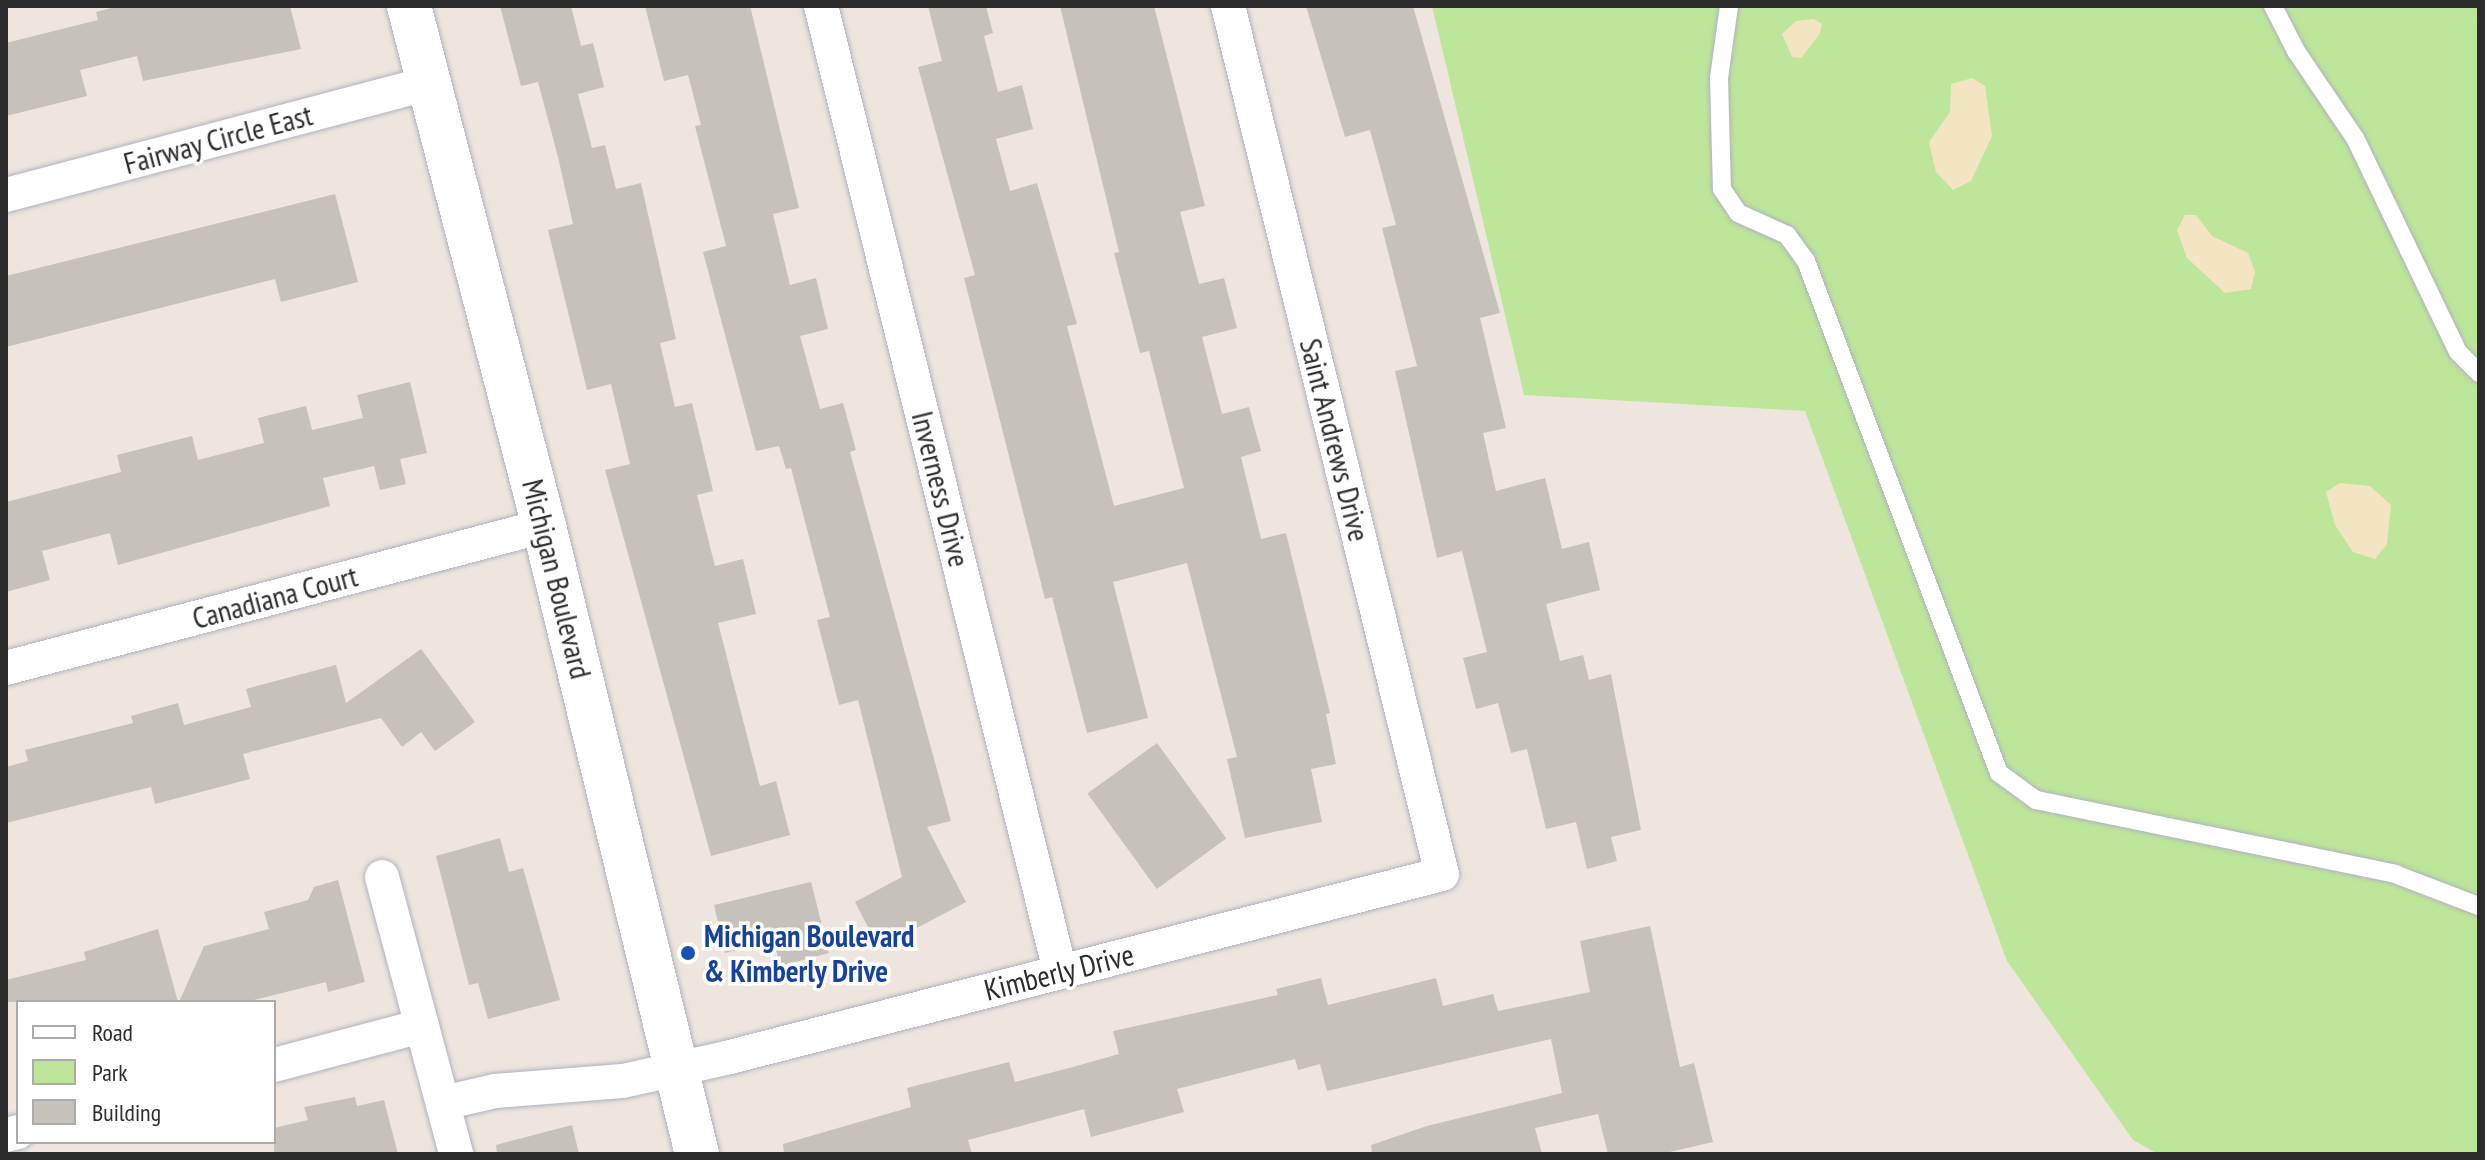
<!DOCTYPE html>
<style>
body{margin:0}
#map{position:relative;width:2485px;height:1160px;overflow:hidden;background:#eee5df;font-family:"PT Sans Narrow",sans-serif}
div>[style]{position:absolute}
.green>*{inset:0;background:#bee69a}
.sand>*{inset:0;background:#f3e5c1}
.building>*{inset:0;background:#c6c1ba;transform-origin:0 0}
.roads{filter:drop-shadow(0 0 2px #afb3bc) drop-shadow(0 0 2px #afb3bc)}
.service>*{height:18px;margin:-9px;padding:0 9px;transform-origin:9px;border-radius:9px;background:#fff}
.minor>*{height:34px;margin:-17px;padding:0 17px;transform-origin:17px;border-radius:17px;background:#fff}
.tertiary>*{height:44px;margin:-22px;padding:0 22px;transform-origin:22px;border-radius:22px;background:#fff}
.dots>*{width:22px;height:22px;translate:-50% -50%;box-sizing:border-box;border:4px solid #fff;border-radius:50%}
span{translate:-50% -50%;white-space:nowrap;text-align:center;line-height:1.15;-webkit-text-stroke:7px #fff;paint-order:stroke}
.street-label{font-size:30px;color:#2c2c2c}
.transit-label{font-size:30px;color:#164399;font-weight:700}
.left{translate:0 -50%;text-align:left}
.frame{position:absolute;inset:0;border:8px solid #2c2c2c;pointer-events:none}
.legend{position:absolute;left:16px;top:1000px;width:260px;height:144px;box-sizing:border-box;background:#fff;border:2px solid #ababab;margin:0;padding:10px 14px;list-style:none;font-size:24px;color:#2c2c2c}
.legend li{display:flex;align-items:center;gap:16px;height:40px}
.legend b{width:40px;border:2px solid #ababab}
</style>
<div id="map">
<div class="green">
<i style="clip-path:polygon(1432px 6px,2477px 6px,2479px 1154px,2158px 1154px,2133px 1140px,2007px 961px,1805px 411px,1524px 395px)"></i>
</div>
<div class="sand">
<i style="clip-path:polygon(1814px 19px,1822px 24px,1819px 35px,1801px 58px,1792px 57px,1782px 34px,1796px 21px)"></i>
<i style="clip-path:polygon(1972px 78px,1985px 86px,1992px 136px,1971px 181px,1953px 190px,1936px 172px,1929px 142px,1950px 112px,1951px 84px)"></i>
<i style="clip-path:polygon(2185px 215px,2196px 215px,2212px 236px,2248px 253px,2255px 272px,2251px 289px,2225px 293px,2187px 258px,2177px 230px)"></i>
<i style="clip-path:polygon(2340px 483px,2370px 486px,2391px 505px,2387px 544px,2375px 559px,2353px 552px,2335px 525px,2326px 492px)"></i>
</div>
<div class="building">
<i style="clip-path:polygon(119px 6px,290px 6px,301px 49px,143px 81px,137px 56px,80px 70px,87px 96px,6px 116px,6px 43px,98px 20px,96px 12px)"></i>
<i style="clip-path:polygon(500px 6px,571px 6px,581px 46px,593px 43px,604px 87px,578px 94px,592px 148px,605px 145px,616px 189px,641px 183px,676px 339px,660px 343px,675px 407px,692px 403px,713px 491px,697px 495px,715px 566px,743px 559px,756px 614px,718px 623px,760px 786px,776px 781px,790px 835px,711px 856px,605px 470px,630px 464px,611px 384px,587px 390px,548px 230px,573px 224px,558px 157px,538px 82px,521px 86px)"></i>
<i style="clip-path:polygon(645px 6px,750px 6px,799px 208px,773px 214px,790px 285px,816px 278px,828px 329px,800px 336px,820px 409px,843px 403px,856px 450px,850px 452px,951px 821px,927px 827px,966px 902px,879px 948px,855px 902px,902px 877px,858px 700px,839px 705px,817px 620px,830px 617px,791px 468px,786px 469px,779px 446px,756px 451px,703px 252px,726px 246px,695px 126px,701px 125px,688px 75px,664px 81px)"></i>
<i style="clip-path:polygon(928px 6px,986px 6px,993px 33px,984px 36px,998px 92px,1022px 85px,1033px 129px,996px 139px,1010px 191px,1037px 183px,1077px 324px,1067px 326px,1114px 506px,1184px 488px,1149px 351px,1140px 353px,1114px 253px,1119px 252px,1060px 6px,1154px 6px,1205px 206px,1180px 212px,1199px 284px,1224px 278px,1237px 328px,1202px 337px,1222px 414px,1249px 407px,1261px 451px,1241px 457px,1261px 539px,1286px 533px,1330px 713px,1326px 714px,1336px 764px,1311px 769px,1322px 822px,1245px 838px,1227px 759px,1237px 757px,1187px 563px,1113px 582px,1148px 718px,1087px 733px,1052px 597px,1045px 599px,964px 278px,975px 275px,918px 67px,942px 61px)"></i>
<i style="clip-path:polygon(1306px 6px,1413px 6px,1500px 313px,1480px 318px,1506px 428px,1483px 433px,1496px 491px,1545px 478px,1562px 549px,1589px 542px,1600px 590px,1546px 604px,1560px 661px,1583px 655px,1589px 680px,1611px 674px,1641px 830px,1611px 837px,1617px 861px,1587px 869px,1576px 822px,1546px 829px,1527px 749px,1511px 753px,1498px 703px,1476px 709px,1463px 658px,1487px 652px,1462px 551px,1437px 558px,1395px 371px,1417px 366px,1382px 228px,1396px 225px,1370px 130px,1345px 137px)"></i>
<i style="clip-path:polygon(335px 194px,358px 282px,281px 302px,275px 279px,6px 347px,6px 276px)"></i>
<i style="clip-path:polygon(410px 382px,427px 453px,400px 459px,406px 484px,380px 490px,374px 466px,323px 478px,330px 506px,118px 565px,110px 533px,42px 551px,50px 580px,6px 592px,6px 502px,121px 472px,117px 455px,192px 436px,198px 460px,264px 443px,258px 418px,306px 406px,312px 430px,363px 418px,357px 395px)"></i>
<i style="clip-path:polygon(421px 649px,475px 722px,435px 751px,421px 732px,402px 747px,381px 718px,243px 754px,250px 779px,155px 804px,151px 787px,6px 823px,6px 767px,28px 761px,25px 750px,133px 723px,131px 716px,178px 703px,184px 725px,251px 707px,246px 689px,336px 665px,346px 703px)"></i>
<i style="left:1157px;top:743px;width:118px;height:86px;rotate:54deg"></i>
<i style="clip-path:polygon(500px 838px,509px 872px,523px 868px,560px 1000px,488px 1019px,478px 983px,469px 985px,436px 856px)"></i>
<i style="clip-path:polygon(338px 880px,365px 982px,328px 992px,326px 982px,246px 1002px,179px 1002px,204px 946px,269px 929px,264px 912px,308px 900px,314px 887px)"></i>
<i style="clip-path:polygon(811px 882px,829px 953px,780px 966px,774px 941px,725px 953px,714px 905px)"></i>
<i style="clip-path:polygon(1650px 926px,1680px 1067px,1694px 1063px,1713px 1142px,1661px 1154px,1608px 1154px,1598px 1114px,1535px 1128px,1542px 1154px,1372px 1154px,1371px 1145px,1427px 1126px,1562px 1093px,1551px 1039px,1327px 1091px,1320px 1064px,1298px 1070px,1295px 1059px,1177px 1089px,1184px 1112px,1091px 1137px,1084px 1109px,968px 1140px,972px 1154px,784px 1154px,783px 1144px,911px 1107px,907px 1088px,1009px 1062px,1015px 1082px,1073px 1067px,1119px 1054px,1113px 1031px,1278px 995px,1276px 989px,1321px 978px,1328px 1005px,1436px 978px,1443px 1006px,1493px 994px,1498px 1011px,1590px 992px,1580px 941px)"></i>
<i style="clip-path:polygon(158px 929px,178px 1002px,6px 1002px,6px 980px,86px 960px,84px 952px)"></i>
<i style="clip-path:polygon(355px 1097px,357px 1106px,384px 1100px,398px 1154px,274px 1154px,274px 1128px,308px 1120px,304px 1107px)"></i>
<i style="clip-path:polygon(572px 1125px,579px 1154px,497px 1154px,496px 1145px)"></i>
</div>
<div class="roads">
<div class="service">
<i style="left:1729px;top:6px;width:73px;rotate:97.9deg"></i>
<i style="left:1719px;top:78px;width:111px;rotate:88.5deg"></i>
<i style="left:1722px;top:189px;width:29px;rotate:56deg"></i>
<i style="left:1738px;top:213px;width:54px;rotate:24.2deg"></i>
<i style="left:1787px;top:235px;width:32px;rotate:54deg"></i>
<i style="left:1806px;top:261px;width:547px;rotate:69.35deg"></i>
<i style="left:1999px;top:773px;width:46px;rotate:36.1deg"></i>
<i style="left:2036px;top:800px;width:367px;rotate:11.6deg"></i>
<i style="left:2395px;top:874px;width:90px;rotate:20.9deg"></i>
<i style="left:2273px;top:6px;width:51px;rotate:62.9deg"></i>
<i style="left:2296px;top:51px;width:105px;rotate:55.9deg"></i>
<i style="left:2355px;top:138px;width:237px;rotate:64.3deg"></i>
<i style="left:2458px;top:352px;width:30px;rotate:45deg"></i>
</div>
<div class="minor">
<i style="left:821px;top:6px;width:994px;rotate:76.09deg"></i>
<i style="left:6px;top:195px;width:438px;rotate:-14.8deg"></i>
<i style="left:6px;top:668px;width:556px;rotate:-14.79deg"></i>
<i style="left:382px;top:877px;width:287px;rotate:75deg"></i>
<i style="left:274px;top:1065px;width:153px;rotate:-14.8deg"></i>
<i style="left:443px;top:1103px;width:53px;rotate:-13deg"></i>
<i style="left:495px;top:1091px;width:128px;rotate:-4.5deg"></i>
<i style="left:623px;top:1081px;width:110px;rotate:-12.6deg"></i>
<i style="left:730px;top:1057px;width:735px;rotate:-14.41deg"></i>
<i style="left:1442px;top:874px;width:894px;rotate:-103.85deg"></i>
<i style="left:6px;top:1135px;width:12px;rotate:-14deg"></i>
</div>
<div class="tertiary">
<i style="left:409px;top:6px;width:537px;rotate:75.45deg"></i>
<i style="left:544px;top:526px;width:646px;rotate:76.31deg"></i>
</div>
</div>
<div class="dots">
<i style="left:688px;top:953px;background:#1a4fb4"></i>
</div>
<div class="street-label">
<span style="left:218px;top:139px;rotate:-15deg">Fairway Circle East</span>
<span style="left:1335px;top:440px;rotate:76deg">Saint Andrews Drive</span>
<span style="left:941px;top:489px;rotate:76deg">Inverness Drive</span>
<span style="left:557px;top:579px;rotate:76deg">Michigan Boulevard</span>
<span style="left:275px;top:597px;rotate:-15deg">Canadiana Court</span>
<span style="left:1059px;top:972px;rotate:-14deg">Kimberly Drive</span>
</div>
<div class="transit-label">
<span class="left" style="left:704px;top:953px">Michigan Boulevard<br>&amp; Kimberly Drive</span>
</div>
<div class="frame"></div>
<ul class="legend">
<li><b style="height:10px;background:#fff"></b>Road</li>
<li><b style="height:22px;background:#bee69a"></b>Park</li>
<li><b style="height:22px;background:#c6c1ba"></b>Building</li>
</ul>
</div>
